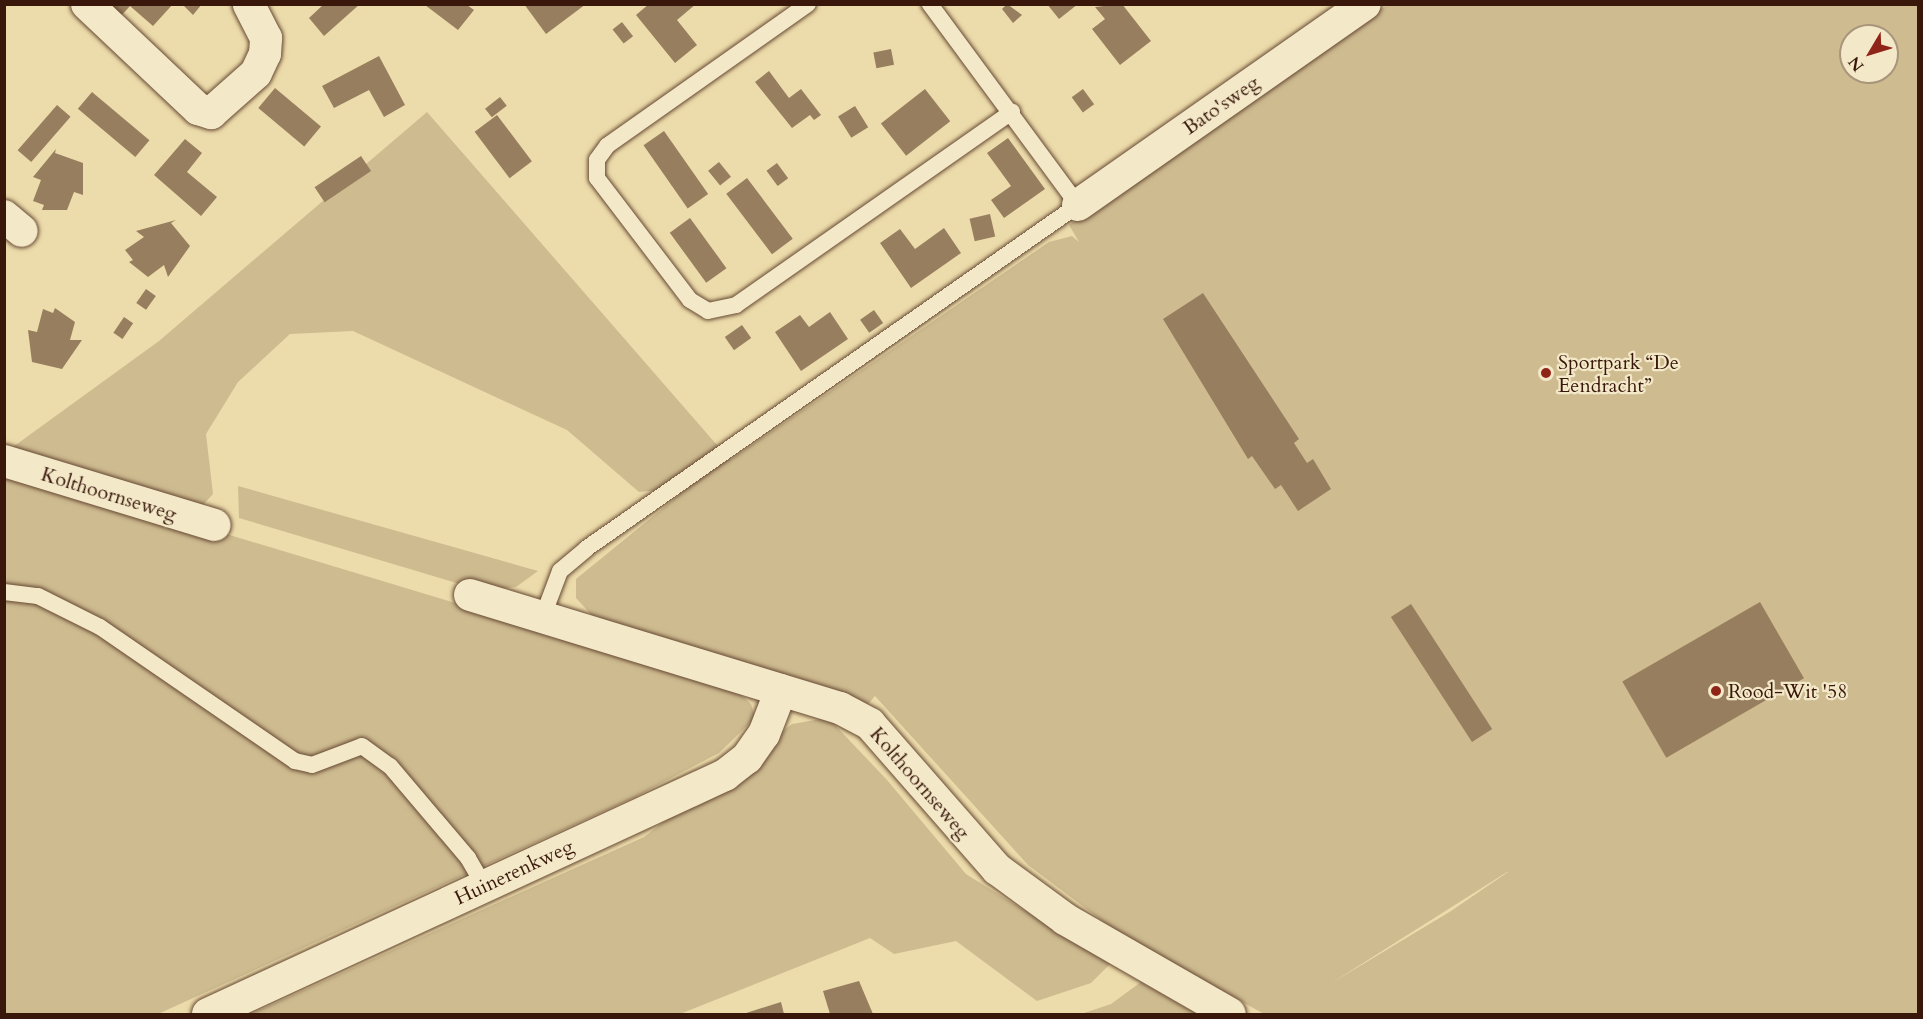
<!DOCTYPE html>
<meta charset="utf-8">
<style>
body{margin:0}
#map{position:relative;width:1923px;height:1019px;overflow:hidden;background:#eddcab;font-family:Cardo,serif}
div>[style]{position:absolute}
.green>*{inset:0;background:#cebb90}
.building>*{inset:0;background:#977e5e;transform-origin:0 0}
.roads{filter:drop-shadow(0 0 2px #664933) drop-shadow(0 0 2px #664933)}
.service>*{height:16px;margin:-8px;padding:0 8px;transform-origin:8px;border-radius:8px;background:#f3e8c8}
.minor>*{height:32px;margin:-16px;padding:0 16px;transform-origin:16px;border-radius:16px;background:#f3e8c8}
.dots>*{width:16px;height:16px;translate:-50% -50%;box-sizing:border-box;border:3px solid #f3e8c8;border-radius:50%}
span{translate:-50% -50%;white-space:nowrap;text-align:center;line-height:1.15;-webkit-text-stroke:4.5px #f3e8c8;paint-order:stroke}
.street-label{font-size:20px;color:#39180b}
.poi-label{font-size:20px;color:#39180b}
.left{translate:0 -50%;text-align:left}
.frame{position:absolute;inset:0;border:6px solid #39180b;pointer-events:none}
.north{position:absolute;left:1839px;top:24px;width:60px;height:60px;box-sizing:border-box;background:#f3e8c8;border:2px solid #a9957c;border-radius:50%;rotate:232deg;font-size:16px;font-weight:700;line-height:24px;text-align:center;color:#39180b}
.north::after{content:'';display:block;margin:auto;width:21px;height:27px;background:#8f2418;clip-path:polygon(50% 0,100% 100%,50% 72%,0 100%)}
</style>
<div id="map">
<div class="green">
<i style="clip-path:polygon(evenodd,1387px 5px,1918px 5px,1918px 1014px,1264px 1014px,1120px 934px,1028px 865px,875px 696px,868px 704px,597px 621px,576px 598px,576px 579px,689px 487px,639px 492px,567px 430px,353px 331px,290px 334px,238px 382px,206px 434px,213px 494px,202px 506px,6px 452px,159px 341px,427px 112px,730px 460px,1049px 242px,1072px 236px,1079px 242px,1069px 225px,1387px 5px,1851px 36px,1887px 36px,1887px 72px,1851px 72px,1851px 36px,1387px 5px,1508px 872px,1451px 911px,1330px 984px,1507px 872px,1508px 872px)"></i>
<i style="clip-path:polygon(4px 467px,731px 686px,751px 704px,755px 718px,719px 753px,633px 798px,158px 1014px,5px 1014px)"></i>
<i style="clip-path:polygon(238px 486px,538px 571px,516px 587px,480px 590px,239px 518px)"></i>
<i style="clip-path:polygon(821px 719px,833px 723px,887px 780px,966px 874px,1110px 964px,1091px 983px,1037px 1001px,956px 941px,894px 954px,870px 938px,680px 1014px,251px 1014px,644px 837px,792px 724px)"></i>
<i style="clip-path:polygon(1141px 982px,1197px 1014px,1081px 1014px,1111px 1004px)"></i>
</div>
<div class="building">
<i style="clip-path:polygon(107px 4px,173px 4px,153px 26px,130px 6px,120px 17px)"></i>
<i style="clip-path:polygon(182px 4px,202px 4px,193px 15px)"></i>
<i style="clip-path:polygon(324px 4px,360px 4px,324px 36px,309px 18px)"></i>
<i style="clip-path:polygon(524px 4px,586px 4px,546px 34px)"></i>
<i style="clip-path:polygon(649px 4px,696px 4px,677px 20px,697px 45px,675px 63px,636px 15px)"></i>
<i style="clip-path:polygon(1007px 4px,1022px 15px,1013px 23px,1002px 9px)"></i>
<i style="clip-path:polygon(1047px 4px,1078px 4px,1059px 19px)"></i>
<i style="clip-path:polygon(1122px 4px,1151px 41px,1120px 65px,1092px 29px,1105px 19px,1095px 7px)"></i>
<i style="clip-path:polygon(425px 5px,467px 5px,474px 10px,458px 30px)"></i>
<i style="left:622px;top:22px;width:18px;height:12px;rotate:52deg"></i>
<i style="left:891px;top:49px;width:16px;height:18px;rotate:79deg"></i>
<i style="clip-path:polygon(379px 56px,405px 105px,384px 117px,369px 90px,334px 108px,322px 86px)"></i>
<i style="clip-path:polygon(769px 71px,789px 98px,801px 89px,821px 115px,814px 120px,810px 115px,792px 128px,755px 82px)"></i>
<i style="left:275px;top:88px;width:60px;height:26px;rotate:40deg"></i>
<i style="left:925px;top:89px;width:41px;height:56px;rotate:52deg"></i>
<i style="left:1083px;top:89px;width:19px;height:14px;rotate:54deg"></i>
<i style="left:92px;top:92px;width:75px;height:22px;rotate:40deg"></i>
<i style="left:500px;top:97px;width:11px;height:19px;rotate:52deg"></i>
<i style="left:57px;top:105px;width:18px;height:60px;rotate:41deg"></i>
<i style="left:855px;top:106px;width:25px;height:20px;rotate:58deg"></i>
<i style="left:497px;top:115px;width:58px;height:28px;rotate:53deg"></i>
<i style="left:664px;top:131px;width:77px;height:25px;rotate:55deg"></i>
<i style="clip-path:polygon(1008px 138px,1045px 189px,1004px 218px,991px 200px,1011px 186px,987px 153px)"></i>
<i style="clip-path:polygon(185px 139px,202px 153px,187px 172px,217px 197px,201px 216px,154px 175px)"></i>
<i style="clip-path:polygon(56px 149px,55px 153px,83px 163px,83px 195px,74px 192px,67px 210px,42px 210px,44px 205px,33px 201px,41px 180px,33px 177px)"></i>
<i style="left:361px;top:156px;width:18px;height:56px;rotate:56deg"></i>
<i style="left:719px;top:162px;width:19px;height:14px;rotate:51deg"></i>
<i style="left:777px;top:163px;width:19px;height:13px;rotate:54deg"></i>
<i style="left:747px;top:178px;width:76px;height:26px;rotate:53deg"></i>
<i style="left:990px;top:214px;width:23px;height:21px;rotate:77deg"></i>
<i style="left:690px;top:218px;width:62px;height:25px;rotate:54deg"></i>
<i style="clip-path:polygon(176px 220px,171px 223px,190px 246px,168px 277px,164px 265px,148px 277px,129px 262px,133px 260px,125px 250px,144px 237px,136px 231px)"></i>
<i style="clip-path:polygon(944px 228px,961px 253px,911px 288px,880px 243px,900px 229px,915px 249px)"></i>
<i style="left:146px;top:289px;width:12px;height:17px;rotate:35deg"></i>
<i style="clip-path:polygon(1203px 293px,1299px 439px,1294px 443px,1307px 463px,1313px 459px,1331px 489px,1298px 511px,1281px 485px,1275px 489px,1252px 456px,1248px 459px,1163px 319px)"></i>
<i style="clip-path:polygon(55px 308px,75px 322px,70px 340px,82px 340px,62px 369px,32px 362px,28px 330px,37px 332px,43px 309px,53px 313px)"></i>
<i style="left:874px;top:310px;width:16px;height:17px;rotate:55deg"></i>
<i style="clip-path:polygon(830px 312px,848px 339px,801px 371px,775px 332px,800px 315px,809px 327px)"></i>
<i style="left:124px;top:317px;width:11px;height:19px;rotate:34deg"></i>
<i style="left:742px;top:325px;width:16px;height:21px;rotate:55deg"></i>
<i style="left:1760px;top:602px;width:88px;height:159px;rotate:60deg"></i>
<i style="left:1411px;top:604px;width:149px;height:24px;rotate:57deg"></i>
<i style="clip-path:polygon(859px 981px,873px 1014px,830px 1014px,823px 991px)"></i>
<i style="clip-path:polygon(781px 1002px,784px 1014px,743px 1014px)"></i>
</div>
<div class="roads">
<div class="service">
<i style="left:808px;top:4px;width:246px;rotate:144.8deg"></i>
<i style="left:607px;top:146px;width:17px;rotate:126deg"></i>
<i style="left:597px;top:160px;width:18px;rotate:90deg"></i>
<i style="left:597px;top:178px;width:153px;rotate:52.7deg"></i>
<i style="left:690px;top:300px;width:21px;rotate:31deg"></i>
<i style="left:708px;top:311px;width:29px;rotate:-12deg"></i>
<i style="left:736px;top:305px;width:337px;rotate:-35deg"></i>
<i style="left:4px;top:592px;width:34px;rotate:7deg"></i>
<i style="left:38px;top:596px;width:69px;rotate:26.6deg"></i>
<i style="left:100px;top:627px;width:237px;rotate:34.5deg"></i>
<i style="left:295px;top:761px;width:17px;rotate:13deg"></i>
<i style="left:312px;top:765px;width:53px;rotate:-20.8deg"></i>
<i style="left:362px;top:746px;width:34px;rotate:36deg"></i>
<i style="left:390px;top:766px;width:121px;rotate:49.7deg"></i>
<i style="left:468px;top:858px;width:32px;rotate:60deg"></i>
<i style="left:543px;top:616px;width:48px;rotate:-69.3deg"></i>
<i style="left:560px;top:571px;width:35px;rotate:-40deg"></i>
<i style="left:587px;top:548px;width:599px;rotate:-34.94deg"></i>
<i style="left:1078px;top:205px;width:250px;rotate:-126.4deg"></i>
</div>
<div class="minor">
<i style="left:87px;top:4px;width:153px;rotate:43.4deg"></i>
<i style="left:198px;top:109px;width:14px;rotate:17deg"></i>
<i style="left:211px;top:113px;width:60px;rotate:-41.6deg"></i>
<i style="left:256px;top:73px;width:21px;rotate:-65deg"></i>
<i style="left:265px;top:54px;width:16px;rotate:-86deg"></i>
<i style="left:266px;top:38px;width:38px;rotate:-117deg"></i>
<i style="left:1078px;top:205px;width:350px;rotate:-35deg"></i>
<i style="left:4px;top:216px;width:23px;rotate:40deg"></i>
<i style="left:4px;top:461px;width:220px;rotate:16.9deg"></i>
<i style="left:470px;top:595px;width:387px;rotate:17deg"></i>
<i style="left:840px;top:708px;width:34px;rotate:28deg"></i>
<i style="left:870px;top:724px;width:193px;rotate:48.8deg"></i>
<i style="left:997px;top:869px;width:84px;rotate:36.3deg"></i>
<i style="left:1065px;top:919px;width:190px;rotate:29.9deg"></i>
<i style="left:208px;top:1014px;width:570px;rotate:-24.81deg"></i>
<i style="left:725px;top:775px;width:28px;rotate:-38deg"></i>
<i style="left:747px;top:758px;width:29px;rotate:-55deg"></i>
<i style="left:764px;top:734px;width:47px;rotate:-68.9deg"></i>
</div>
</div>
<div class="dots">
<i style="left:1546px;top:373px;background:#8f2418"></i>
<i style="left:1716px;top:691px;background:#8f2418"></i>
</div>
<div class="street-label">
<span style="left:1221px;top:105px;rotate:-35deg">Bato'sweg</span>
<span style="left:109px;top:494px;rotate:17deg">Kolthoornseweg</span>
<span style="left:920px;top:783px;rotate:49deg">Kolthoornseweg</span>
<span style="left:514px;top:872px;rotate:-25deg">Huinerenkweg</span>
</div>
<div class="poi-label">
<span class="left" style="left:1558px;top:374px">Sportpark “De<br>Eendracht”</span>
<span class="left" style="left:1728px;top:691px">Rood-Wit '58</span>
</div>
<div class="frame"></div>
<div class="north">N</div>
</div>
